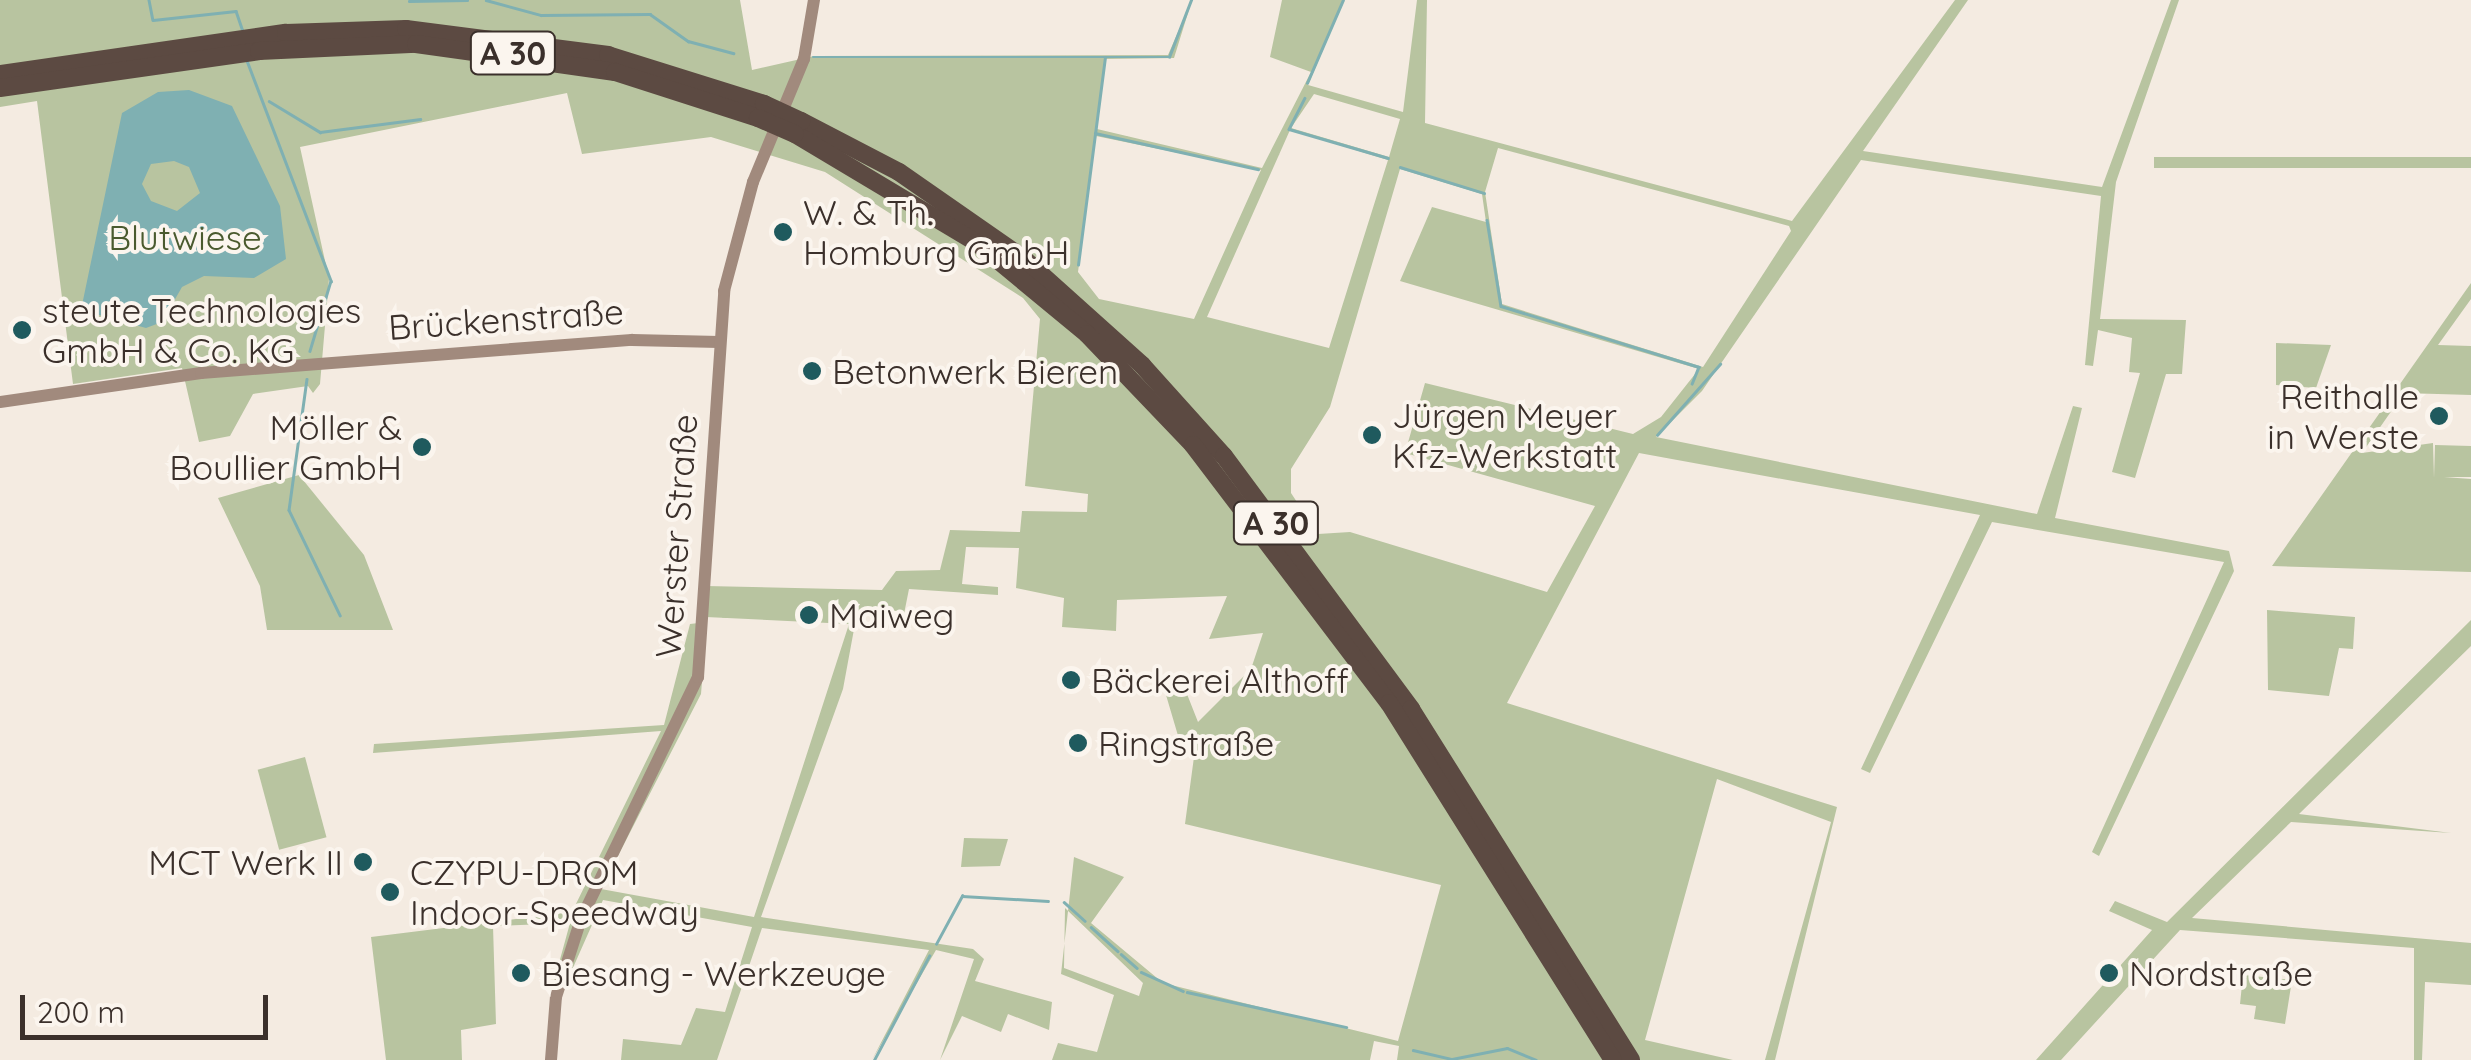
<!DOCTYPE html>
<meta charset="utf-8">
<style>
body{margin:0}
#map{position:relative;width:2471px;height:1060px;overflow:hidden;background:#f4ebe1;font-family:Quicksand,sans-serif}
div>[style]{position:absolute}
.green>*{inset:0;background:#b8c4a0;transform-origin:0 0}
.water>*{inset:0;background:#7fb0b2}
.stream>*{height:2.5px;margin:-1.25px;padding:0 1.25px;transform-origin:1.25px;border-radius:1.25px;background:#7fb0b2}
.secondary>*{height:12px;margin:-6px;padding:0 6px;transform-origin:6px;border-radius:6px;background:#a18a7d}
.highway>*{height:18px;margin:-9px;padding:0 9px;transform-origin:9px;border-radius:9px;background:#5c4a42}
.highway-bridge>*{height:18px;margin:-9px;padding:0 9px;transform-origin:9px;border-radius:9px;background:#5c4a42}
.dots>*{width:28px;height:28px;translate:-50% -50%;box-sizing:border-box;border:5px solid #fbf5ee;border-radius:50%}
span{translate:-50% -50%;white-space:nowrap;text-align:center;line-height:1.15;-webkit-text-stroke:8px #fbf5ee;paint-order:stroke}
.shield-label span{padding:2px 8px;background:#fbf5ee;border:2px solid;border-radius:8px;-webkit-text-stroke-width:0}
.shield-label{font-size:32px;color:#3b302b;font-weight:700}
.poi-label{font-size:35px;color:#3b302b}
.left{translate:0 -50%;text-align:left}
.right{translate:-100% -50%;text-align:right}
.park-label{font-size:35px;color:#4a5a2e}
.street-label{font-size:35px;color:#3b302b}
.scale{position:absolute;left:20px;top:995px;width:248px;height:45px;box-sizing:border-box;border:5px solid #3b302b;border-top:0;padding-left:12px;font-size:30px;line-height:35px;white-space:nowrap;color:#3b302b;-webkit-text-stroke:8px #fbf5ee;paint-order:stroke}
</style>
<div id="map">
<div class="green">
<i style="clip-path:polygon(evenodd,0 0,740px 0,752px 70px,814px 56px,1168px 55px,1192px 0,1174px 58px,1106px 59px,1097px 129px,1262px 168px,1311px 72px,1270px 57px,1282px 0,1344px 0,1308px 85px,1403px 112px,1417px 0,1427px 0,1425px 123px,1792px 221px,1955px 0,1968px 0,1863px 151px,2102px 187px,2171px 0,2179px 0,2116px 182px,2100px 319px,2186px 320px,2182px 374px,2166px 374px,2135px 478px,2112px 472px,2140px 373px,2129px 372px,2132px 338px,2098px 330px,2093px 366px,2085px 365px,2101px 196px,1861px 160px,1702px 391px,1656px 437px,2037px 514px,2073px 406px,2082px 408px,2055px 518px,2229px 551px,2234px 571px,2099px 856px,2092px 852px,2224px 562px,1992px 522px,1870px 773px,1861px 769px,1980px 515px,1639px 453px,1507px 703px,1837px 807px,1775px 1060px,1765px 1060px,1831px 822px,1717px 779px,1645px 1040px,1733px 1060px,1397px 1060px,1399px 1046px,1374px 1041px,1370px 1060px,1052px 1060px,1058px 1043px,1097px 1052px,1114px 995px,1061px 974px,1074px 857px,1124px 877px,1091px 923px,1163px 983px,1398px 1041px,1441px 885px,1185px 824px,1196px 742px,1179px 739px,1166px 695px,1185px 689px,1198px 722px,1251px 669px,1263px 633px,1209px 639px,1227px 596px,1117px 600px,1116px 631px,1062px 627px,1064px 598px,1016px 588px,1019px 548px,966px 547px,962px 584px,998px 587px,998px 595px,909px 589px,903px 619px,857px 613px,843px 689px,761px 917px,973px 949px,984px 959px,975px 981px,1052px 1002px,1049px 1030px,1008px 1014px,1001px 1032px,962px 1016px,940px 1060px,974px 959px,936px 950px,872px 1060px,929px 950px,762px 928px,717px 1060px,621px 1060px,623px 1039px,681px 1045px,696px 1008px,725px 1012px,752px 927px,603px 900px,564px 988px,553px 985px,570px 923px,493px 926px,496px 1024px,461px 1030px,462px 1060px,386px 1060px,371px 937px,572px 912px,661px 731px,373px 753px,374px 744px,664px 725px,690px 624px,707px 622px,701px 694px,601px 889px,754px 917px,849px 624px,706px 617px,706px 586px,882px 590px,896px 571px,940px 570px,950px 530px,1020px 532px,1022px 511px,1087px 512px,1088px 494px,1025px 486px,1040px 319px,1023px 298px,825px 172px,711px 137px,582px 154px,567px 93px,300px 147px,329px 279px,320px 384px,313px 393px,308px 386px,253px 394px,230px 436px,199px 442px,182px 368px,73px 384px,37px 101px,0 107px,0 0,1314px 94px,1400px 119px,1389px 157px,1291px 128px,1314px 94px,0 0,1290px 130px,1388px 160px,1329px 348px,1207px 317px,1290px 130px,0 0,1096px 136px,1261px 170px,1194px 319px,1099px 299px,1078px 272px,1096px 136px,0 0,1498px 148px,1789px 226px,1791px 231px,1703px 367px,1502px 304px,1485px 192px,1498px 148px,0 0,1400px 169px,1482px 194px,1486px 222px,1432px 207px,1400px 281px,1699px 369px,1661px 417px,1633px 434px,1425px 383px,1405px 453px,1595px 506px,1547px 592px,1350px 532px,1318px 534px,1291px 493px,1291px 469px,1330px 407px,1400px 169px,0 0,1065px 908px,1143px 983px,1139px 996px,1064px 968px,1065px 908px)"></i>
<i style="left:2471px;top:157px;width:11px;height:317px;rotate:90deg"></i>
<i style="clip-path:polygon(2471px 283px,2471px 299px,2438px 345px,2471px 346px,2471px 395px,2404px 393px,2362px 453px,2433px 443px,2434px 478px,2435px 445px,2471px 446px,2471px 477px,2444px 477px,2471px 479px,2471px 572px,2272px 566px)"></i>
<i style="clip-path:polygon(2276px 343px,2331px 345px,2316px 388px,2276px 385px)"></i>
<i style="clip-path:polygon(299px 475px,364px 555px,393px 630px,267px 630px,260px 586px,218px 498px)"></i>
<i style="clip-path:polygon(2267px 610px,2355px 617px,2353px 649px,2339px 648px,2329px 696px,2268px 690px)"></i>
<i style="clip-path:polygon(2471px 620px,2471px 646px,2299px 814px,2451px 833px,2291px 822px,2192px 918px,2471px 943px,2471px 985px,2425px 982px,2422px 1060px,2414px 1060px,2414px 948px,2180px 930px,2061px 1060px,2036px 1060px,2152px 930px,2109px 911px,2115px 901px,2167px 922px)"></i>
<i style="left:305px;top:757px;width:83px;height:49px;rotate:75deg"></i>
<i style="clip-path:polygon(964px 838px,1008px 839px,1000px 866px,961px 867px)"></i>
<i style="clip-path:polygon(2243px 975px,2292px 980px,2285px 1024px,2254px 1019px,2256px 1006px,2240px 1004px)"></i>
</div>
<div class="water">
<i style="clip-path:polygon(evenodd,189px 90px,232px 106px,280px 206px,286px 259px,254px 278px,204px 276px,182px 287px,162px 322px,146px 328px,81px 310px,122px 113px,158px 92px,189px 90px,174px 161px,189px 167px,200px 193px,177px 211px,151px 201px,142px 184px,151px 164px,174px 161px)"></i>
</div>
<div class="stream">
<i style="left:149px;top:0;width:20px;rotate:79deg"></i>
<i style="left:153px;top:20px;width:83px;rotate:-6.2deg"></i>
<i style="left:236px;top:11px;width:21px;rotate:71deg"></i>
<i style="left:486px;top:0;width:57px;rotate:15.3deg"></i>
<i style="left:541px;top:15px;width:109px;rotate:-0.5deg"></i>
<i style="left:650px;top:14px;width:47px;rotate:35.4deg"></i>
<i style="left:688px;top:41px;width:47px;rotate:14.9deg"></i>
<i style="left:409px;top:1px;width:58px;rotate:-1deg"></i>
<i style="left:813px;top:57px;width:356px"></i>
<i style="left:1169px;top:57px;width:61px;rotate:-68.9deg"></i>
<i style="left:246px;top:58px;width:239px;rotate:69.1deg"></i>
<i style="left:331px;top:281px;width:73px;rotate:106.7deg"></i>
<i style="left:1307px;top:83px;width:90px;rotate:-66.6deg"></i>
<i style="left:1305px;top:98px;width:35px;rotate:117deg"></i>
<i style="left:1289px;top:129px;width:103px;rotate:16.3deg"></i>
<i style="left:269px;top:101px;width:60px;rotate:31.3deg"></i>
<i style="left:320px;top:132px;width:101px;rotate:-7.4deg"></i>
<i style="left:1095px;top:133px;width:167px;rotate:12.5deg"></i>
<i style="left:1400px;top:167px;width:88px;rotate:17.2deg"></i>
<i style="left:1487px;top:220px;width:87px;rotate:80.8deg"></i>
<i style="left:1501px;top:306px;width:207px;rotate:17.1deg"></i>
<i style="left:1699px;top:367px;width:18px;rotate:112deg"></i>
<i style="left:1078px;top:265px;width:209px;rotate:-82.6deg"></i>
<i style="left:307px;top:379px;width:132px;rotate:97.8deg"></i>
<i style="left:289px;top:510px;width:117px;rotate:64.1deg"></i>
<i style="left:1657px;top:435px;width:95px;rotate:-48.4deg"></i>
<i style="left:1064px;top:902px;width:28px;rotate:42deg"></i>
<i style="left:1091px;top:927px;width:36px;rotate:42deg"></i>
<i style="left:936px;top:944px;width:55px;rotate:-61.6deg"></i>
<i style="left:962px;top:896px;width:86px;rotate:3.3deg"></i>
<i style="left:1121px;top:954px;width:21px;rotate:41deg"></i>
<i style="left:1141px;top:972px;width:46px;rotate:24.3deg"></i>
<i style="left:1187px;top:992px;width:163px;rotate:12.4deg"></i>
<i style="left:1413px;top:1050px;width:40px;rotate:13deg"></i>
<i style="left:1452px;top:1059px;width:56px;rotate:-11.3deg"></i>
<i style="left:1507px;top:1048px;width:31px;rotate:22deg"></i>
<i style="left:874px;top:1060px;width:118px;rotate:-62.1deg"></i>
</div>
<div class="secondary">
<i style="left:0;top:402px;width:203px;rotate:-8.2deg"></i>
<i style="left:201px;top:373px;width:432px;rotate:-4.4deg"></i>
<i style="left:632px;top:340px;width:87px;rotate:1.3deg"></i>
<i style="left:551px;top:1060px;width:63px;rotate:-85.5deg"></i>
<i style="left:556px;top:997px;width:82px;rotate:-72.2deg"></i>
<i style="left:581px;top:919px;width:269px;rotate:-64.2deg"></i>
<i style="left:698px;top:677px;width:387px;rotate:-86.1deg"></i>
<i style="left:724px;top:291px;width:113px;rotate:-75.1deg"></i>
<i style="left:753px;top:182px;width:133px;rotate:-67.5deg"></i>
<i style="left:804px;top:59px;width:60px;rotate:-80.4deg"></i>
</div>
<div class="highway">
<i style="left:0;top:74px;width:289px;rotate:-8.2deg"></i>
<i style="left:286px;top:33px;width:120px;rotate:-1.9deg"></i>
<i style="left:406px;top:29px;width:204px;rotate:7.3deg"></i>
<i style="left:608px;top:55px;width:164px;rotate:17.4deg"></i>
<i style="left:0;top:88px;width:262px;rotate:-8.1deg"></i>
<i style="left:259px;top:51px;width:157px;rotate:-2.6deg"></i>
<i style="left:416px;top:44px;width:201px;rotate:8deg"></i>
<i style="left:615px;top:72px;width:150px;rotate:17.8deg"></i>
<i style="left:801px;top:121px;width:110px;rotate:27.5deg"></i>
<i style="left:899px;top:172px;width:152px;rotate:34.8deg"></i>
<i style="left:1024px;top:259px;width:159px;rotate:41.9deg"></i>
<i style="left:1142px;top:365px;width:122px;rotate:48deg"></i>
<i style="left:1224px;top:456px;width:315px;rotate:53.5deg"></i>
<i style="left:1411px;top:709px;width:414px;rotate:57.9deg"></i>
<i style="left:795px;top:134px;width:212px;rotate:30.9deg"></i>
<i style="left:977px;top:243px;width:143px;rotate:39.6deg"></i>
<i style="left:1087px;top:334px;width:153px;rotate:46.3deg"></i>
<i style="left:1193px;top:445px;width:324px;rotate:52.8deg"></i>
<i style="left:1389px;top:703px;width:421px;rotate:57.9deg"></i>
</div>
<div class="highway-bridge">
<i style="left:764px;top:104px;width:41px;rotate:24.7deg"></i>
<i style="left:758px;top:118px;width:40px;rotate:23.4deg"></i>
</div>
<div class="dots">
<i style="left:783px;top:232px;background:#1f5a5e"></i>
<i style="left:22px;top:330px;background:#1f5a5e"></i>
<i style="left:812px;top:371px;background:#1f5a5e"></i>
<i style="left:2439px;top:416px;background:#1f5a5e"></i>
<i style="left:1372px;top:435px;background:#1f5a5e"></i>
<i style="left:422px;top:447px;background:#1f5a5e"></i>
<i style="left:809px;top:615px;background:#1f5a5e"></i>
<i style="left:1071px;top:680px;background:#1f5a5e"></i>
<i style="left:1078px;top:743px;background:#1f5a5e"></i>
<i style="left:363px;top:862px;background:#1f5a5e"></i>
<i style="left:390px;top:892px;background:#1f5a5e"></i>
<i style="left:521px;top:973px;background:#1f5a5e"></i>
<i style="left:2109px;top:973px;background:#1f5a5e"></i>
</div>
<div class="shield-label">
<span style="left:513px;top:53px">A 30</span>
<span style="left:1276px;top:523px">A 30</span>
</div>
<div class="poi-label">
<span class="left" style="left:803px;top:232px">W. &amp; Th.<br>Homburg GmbH</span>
<span class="left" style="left:42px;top:330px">steute Technologies<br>GmbH &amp; Co. KG</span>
<span class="left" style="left:832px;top:371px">Betonwerk Bieren</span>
<span class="right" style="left:2419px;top:416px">Reithalle<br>in Werste</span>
<span class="left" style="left:1392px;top:435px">Jürgen Meyer<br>Kfz-Werkstatt</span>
<span class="right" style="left:402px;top:447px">Möller &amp;<br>Boullier GmbH</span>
<span class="left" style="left:829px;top:615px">Maiweg</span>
<span class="left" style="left:1091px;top:680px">Bäckerei Althoff</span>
<span class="left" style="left:1098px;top:743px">Ringstraße</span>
<span class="right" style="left:343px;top:862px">MCT Werk II</span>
<span class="left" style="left:410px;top:892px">CZYPU-DROM<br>Indoor-Speedway</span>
<span class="left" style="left:541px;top:973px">Biesang - Werkzeuge</span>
<span class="left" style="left:2129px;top:973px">Nordstraße</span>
</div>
<div class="park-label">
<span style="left:185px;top:237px">Blutwiese</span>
</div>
<div class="street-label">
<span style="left:506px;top:319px;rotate:-4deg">Brückenstraße</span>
<span style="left:676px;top:536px;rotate:-86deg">Werster Straße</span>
</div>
<div class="scale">200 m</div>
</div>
